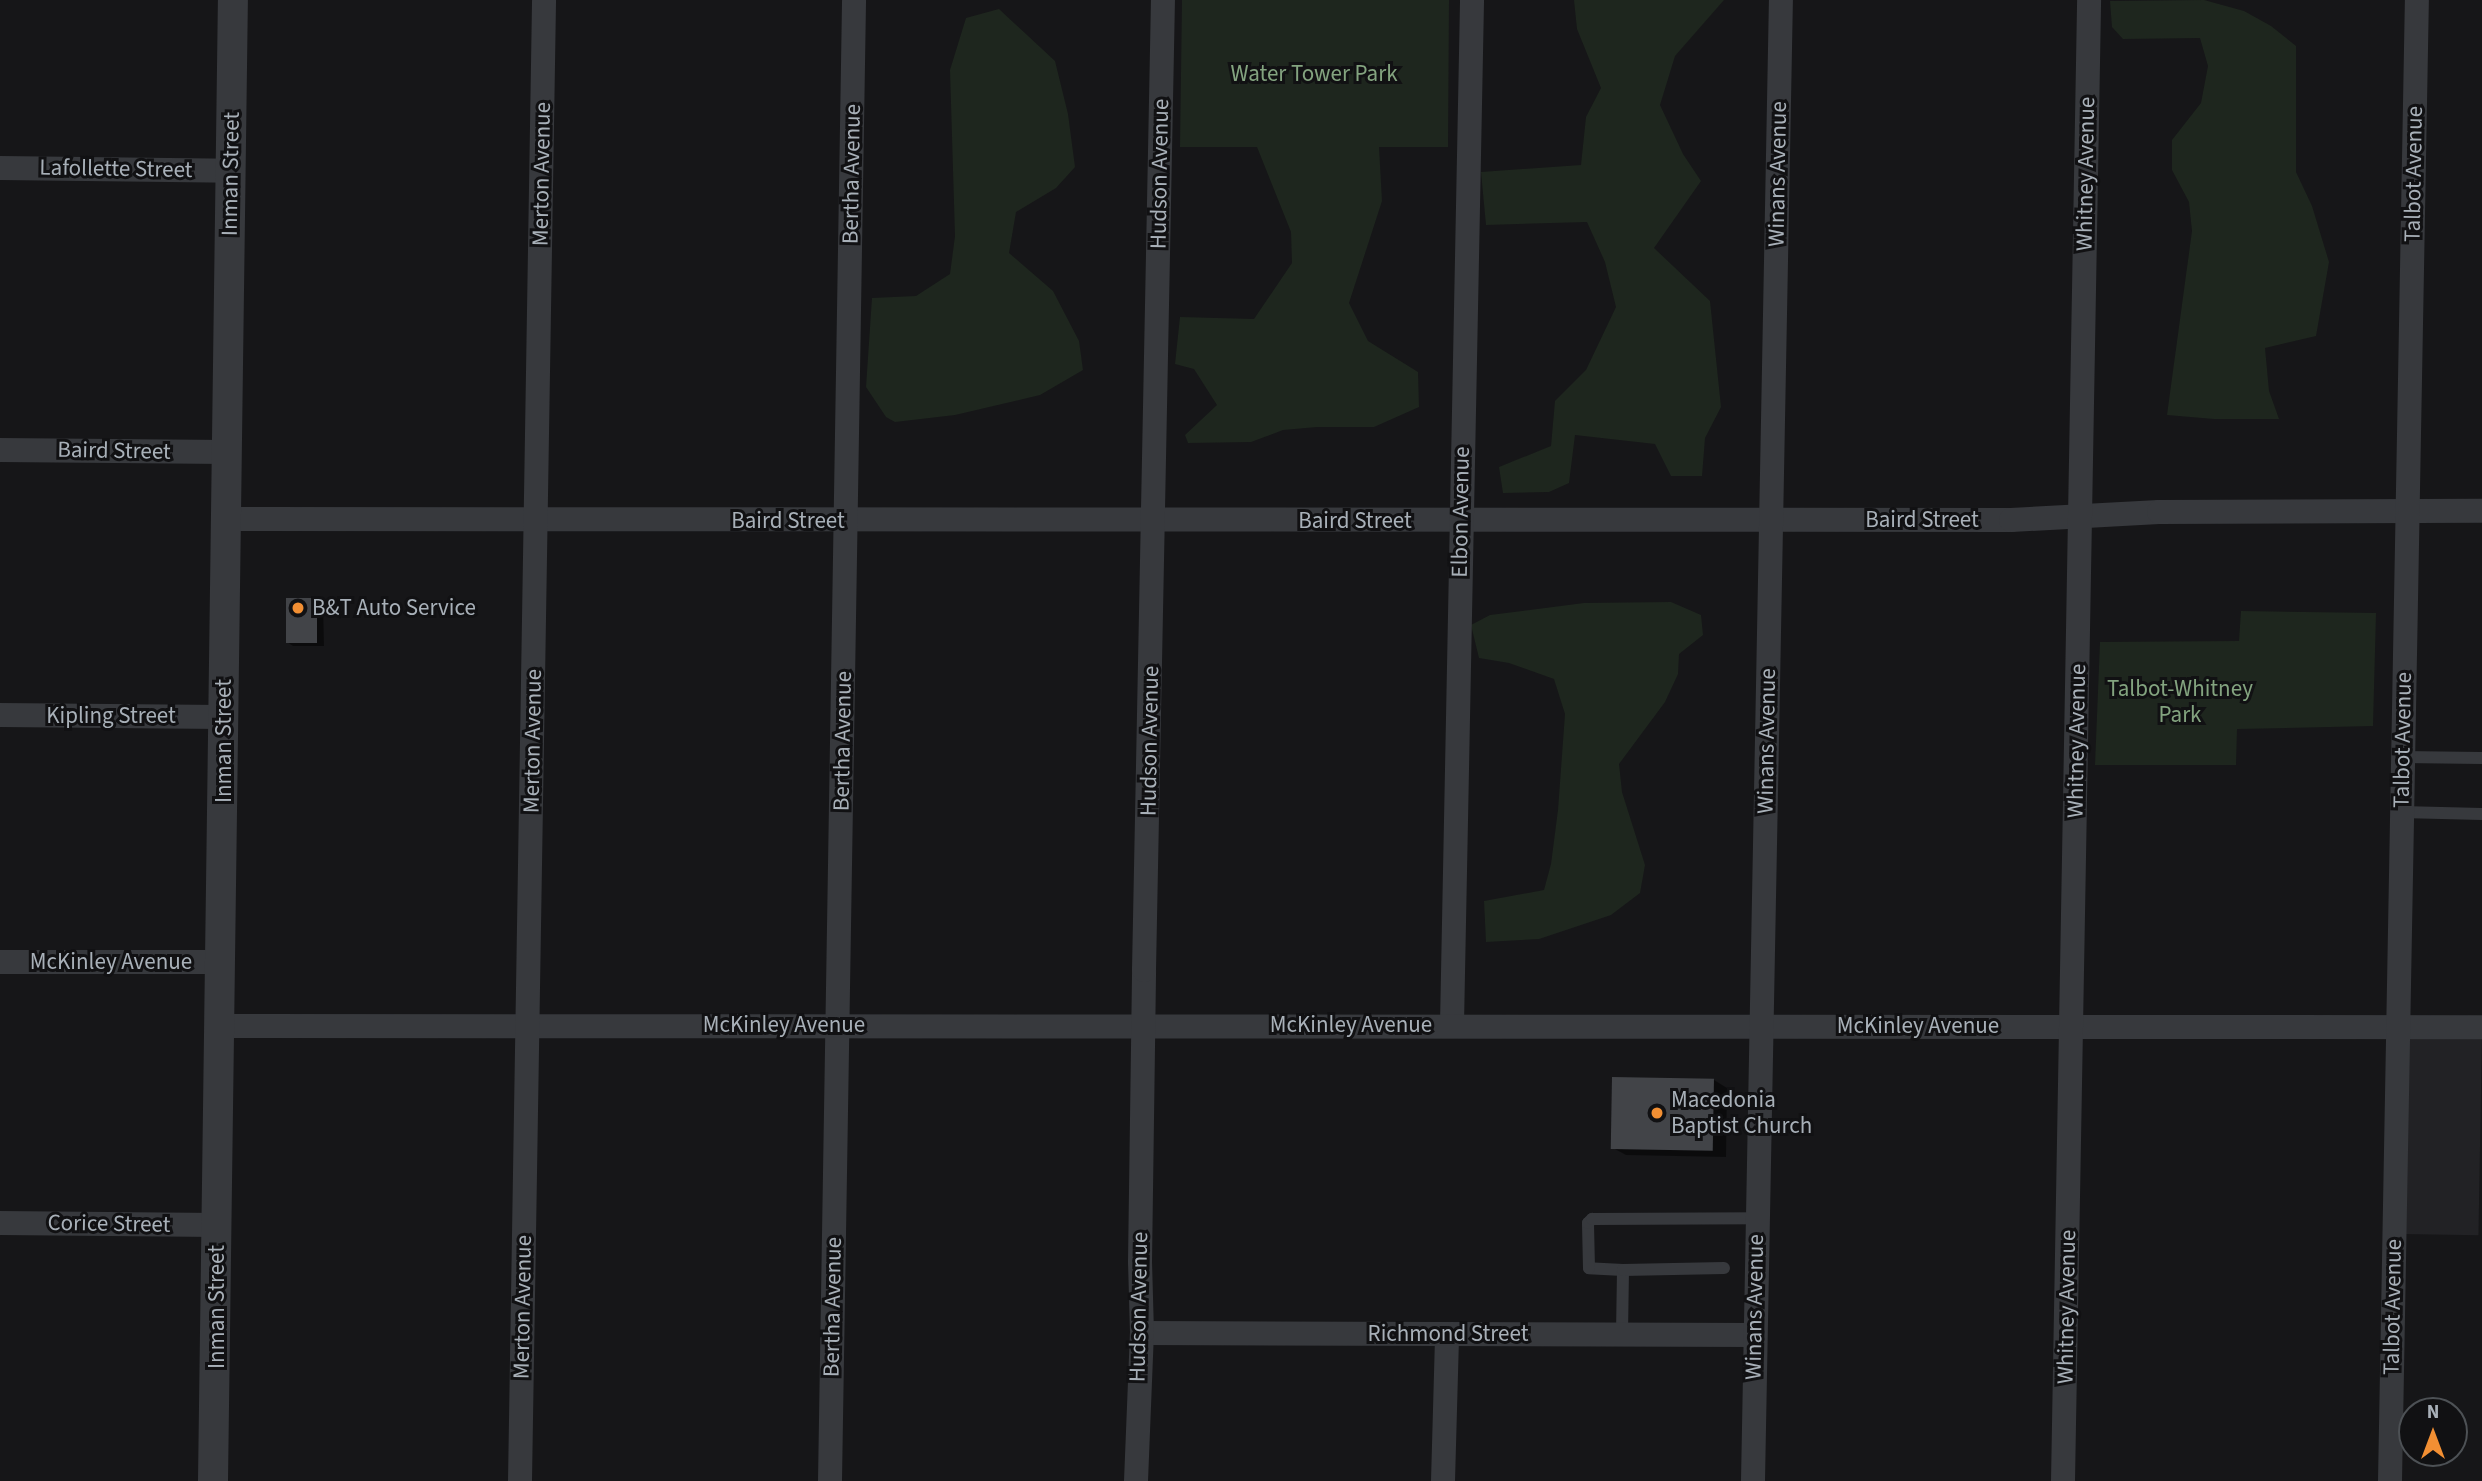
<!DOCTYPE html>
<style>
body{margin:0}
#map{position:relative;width:2482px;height:1481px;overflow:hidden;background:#161618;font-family:"Source Sans 3",sans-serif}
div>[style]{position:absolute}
.built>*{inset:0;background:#222225;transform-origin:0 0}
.green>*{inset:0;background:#1e261e}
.shadow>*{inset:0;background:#0007}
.building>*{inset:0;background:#424448;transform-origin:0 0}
.service>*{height:12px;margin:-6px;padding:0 6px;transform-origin:6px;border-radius:6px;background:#37393d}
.minor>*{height:24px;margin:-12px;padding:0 12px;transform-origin:12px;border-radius:12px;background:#37393d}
.tertiary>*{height:30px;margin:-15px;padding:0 15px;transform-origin:15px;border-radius:15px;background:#37393d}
.dots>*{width:19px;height:19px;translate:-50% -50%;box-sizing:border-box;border:4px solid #111113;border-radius:50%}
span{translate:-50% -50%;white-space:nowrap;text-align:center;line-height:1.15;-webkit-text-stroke:6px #111113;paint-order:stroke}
.park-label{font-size:23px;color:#83a37f}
.street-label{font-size:23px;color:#a8b0b8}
.poi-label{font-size:23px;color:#a8b0b8}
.left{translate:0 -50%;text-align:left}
.north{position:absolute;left:2398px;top:1397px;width:70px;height:70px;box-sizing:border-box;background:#111113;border:2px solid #4d5155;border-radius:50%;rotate:0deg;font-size:19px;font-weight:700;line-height:28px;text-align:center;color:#a8b0b8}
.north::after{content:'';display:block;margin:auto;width:24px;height:32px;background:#f28f33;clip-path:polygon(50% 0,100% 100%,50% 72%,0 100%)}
</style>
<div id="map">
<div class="built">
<i style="left:2405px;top:1031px;width:77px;height:203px;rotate:1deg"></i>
</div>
<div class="green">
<i style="clip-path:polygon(1182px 0,1449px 0,1448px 147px,1379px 147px,1382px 201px,1349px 303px,1368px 341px,1418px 372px,1419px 407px,1374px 427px,1317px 427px,1283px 430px,1251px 442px,1188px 443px,1185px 435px,1217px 405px,1194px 369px,1175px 364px,1180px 317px,1254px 319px,1292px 263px,1291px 232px,1257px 147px,1180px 147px)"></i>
<i style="clip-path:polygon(1574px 0,1724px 0,1675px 56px,1660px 105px,1683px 154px,1701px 181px,1654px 248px,1710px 301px,1721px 407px,1705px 438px,1702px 476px,1671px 476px,1655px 444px,1575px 435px,1569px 483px,1549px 492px,1503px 493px,1499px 467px,1551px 446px,1555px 401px,1586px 370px,1616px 307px,1605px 262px,1587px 222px,1486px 225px,1481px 172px,1581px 165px,1586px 117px,1601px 88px,1577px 29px)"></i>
<i style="clip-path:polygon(2204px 0,2244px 11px,2271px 26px,2296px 46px,2296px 172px,2312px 206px,2329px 262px,2316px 336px,2265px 348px,2269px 391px,2279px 419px,2214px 419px,2167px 415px,2192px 231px,2189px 202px,2172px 170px,2172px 140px,2201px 103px,2208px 66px,2200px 38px,2123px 39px,2112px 27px,2110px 1px)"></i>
<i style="clip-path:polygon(999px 9px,1055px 61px,1068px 114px,1075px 167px,1056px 188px,1016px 212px,1009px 253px,1053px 291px,1079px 341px,1083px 370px,1040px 395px,955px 415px,895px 422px,886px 417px,866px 387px,872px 298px,916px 296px,950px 274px,955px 236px,950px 70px,966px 18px)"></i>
<i style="clip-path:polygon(1671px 602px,1701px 615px,1703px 635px,1679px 654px,1678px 674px,1665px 702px,1619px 764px,1622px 792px,1645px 865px,1640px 893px,1611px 915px,1539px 939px,1486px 942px,1484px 901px,1544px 890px,1551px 864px,1558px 810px,1565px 714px,1554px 679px,1509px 663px,1479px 658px,1471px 625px,1490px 615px,1584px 603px)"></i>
<i style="clip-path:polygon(2241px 611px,2376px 613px,2373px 726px,2237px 729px,2236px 765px,2095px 765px,2100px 642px,2239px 641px)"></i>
</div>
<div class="shadow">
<i style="clip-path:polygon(317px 599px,323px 603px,324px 646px,293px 646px,287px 642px)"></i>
<i style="clip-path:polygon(1714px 1080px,1727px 1088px,1726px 1157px,1626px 1155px,1613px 1148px)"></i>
</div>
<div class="building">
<i style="left:286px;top:598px;width:31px;height:45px"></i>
<i style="left:1612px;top:1077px;width:102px;height:72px;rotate:1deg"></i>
</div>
<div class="service">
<i style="left:2402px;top:757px;width:80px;rotate:0.7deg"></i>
<i style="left:2401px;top:812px;width:81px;rotate:1.4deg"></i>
<i style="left:1623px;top:1270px;width:34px;rotate:-177deg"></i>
<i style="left:1589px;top:1268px;width:45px;rotate:-91.3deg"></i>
<i style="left:1588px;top:1223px;width:6px;rotate:-45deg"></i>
<i style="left:1592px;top:1219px;width:165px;rotate:-0.3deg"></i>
<i style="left:1622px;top:1334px;width:64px;rotate:-89.1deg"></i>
<i style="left:1623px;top:1270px;width:101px;rotate:-1.1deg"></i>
</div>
<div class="minor">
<i style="left:0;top:168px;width:232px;rotate:0.7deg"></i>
<i style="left:0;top:450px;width:227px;rotate:0.5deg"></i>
<i style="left:227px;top:519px;width:1784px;rotate:0.03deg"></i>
<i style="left:2011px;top:520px;width:148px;rotate:-3.1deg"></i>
<i style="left:2159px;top:512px;width:323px;rotate:-0.2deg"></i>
<i style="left:0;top:715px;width:223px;rotate:0.5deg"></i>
<i style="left:0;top:962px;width:221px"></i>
<i style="left:1452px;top:1025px;width:1025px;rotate:-88.88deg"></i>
<i style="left:221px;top:1026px;width:2261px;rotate:0.03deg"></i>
<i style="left:0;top:1223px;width:218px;rotate:0.5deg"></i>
<i style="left:1142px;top:1333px;width:612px;rotate:0.19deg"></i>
<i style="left:520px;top:1481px;width:1481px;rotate:-89.07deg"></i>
<i style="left:830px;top:1481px;width:1481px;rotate:-89.07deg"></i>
<i style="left:1136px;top:1481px;width:148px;rotate:-87.7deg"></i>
<i style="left:1142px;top:1333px;width:71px;rotate:-91.6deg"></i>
<i style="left:1140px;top:1262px;width:292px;rotate:-89.2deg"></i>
<i style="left:1144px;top:970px;width:970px;rotate:-88.88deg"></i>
<i style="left:1443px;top:1481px;width:147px;rotate:-88.4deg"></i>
<i style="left:1753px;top:1481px;width:1481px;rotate:-88.92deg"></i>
<i style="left:2063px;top:1481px;width:1481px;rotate:-88.99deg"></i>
<i style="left:2390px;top:1481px;width:1481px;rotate:-88.96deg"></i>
</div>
<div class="tertiary">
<i style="left:213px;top:1481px;width:1481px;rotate:-89.23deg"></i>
</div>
<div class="dots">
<i style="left:298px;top:608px;background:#f28f33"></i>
<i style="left:1657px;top:1113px;background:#f28f33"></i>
</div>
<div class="park-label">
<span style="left:1314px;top:74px">Water Tower Park</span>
<span style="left:2180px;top:702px">Talbot-Whitney<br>Park</span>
</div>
<div class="street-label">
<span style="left:116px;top:169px;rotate:1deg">Lafollette Street</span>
<span style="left:231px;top:174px;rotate:-89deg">Inman Street</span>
<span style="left:542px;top:174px;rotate:-89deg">Merton Avenue</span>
<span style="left:852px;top:174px;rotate:-89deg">Bertha Avenue</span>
<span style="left:1160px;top:174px;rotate:-89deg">Hudson Avenue</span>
<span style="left:1778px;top:174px;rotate:-89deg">Winans Avenue</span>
<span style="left:2086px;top:174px;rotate:-89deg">Whitney Avenue</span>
<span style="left:2414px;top:174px;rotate:-89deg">Talbot Avenue</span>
<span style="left:114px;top:451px;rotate:1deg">Baird Street</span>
<span style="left:1461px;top:512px;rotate:-89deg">Elbon Avenue</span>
<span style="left:1922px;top:520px">Baird Street</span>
<span style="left:788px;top:521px">Baird Street</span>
<span style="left:1355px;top:521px">Baird Street</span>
<span style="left:111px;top:716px">Kipling Street</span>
<span style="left:2403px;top:740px;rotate:-89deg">Talbot Avenue</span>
<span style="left:224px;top:741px;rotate:-90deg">Inman Street</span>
<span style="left:533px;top:741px;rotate:-89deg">Merton Avenue</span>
<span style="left:843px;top:741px;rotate:-89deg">Bertha Avenue</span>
<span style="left:1150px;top:741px;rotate:-89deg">Hudson Avenue</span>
<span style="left:1767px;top:741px;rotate:-89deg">Winans Avenue</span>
<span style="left:2077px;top:741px;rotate:-89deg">Whitney Avenue</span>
<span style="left:111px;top:962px">McKinley Avenue</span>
<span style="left:784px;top:1025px">McKinley Avenue</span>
<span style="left:1351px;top:1025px">McKinley Avenue</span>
<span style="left:1918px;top:1026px">McKinley Avenue</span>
<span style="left:109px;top:1224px;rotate:1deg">Corice Street</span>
<span style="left:217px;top:1307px;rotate:-90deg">Inman Street</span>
<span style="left:523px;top:1307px;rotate:-89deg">Merton Avenue</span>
<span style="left:833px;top:1307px;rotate:-89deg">Bertha Avenue</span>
<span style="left:1139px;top:1307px;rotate:-89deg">Hudson Avenue</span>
<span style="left:1755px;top:1307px;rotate:-89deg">Winans Avenue</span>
<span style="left:2067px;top:1307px;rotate:-89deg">Whitney Avenue</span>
<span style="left:2393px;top:1307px;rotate:-89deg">Talbot Avenue</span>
<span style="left:1448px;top:1334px">Richmond Street</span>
</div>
<div class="poi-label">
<span class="left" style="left:312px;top:608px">B&amp;T Auto Service</span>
<span class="left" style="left:1671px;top:1113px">Macedonia<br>Baptist Church</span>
</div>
<div class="north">N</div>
</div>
